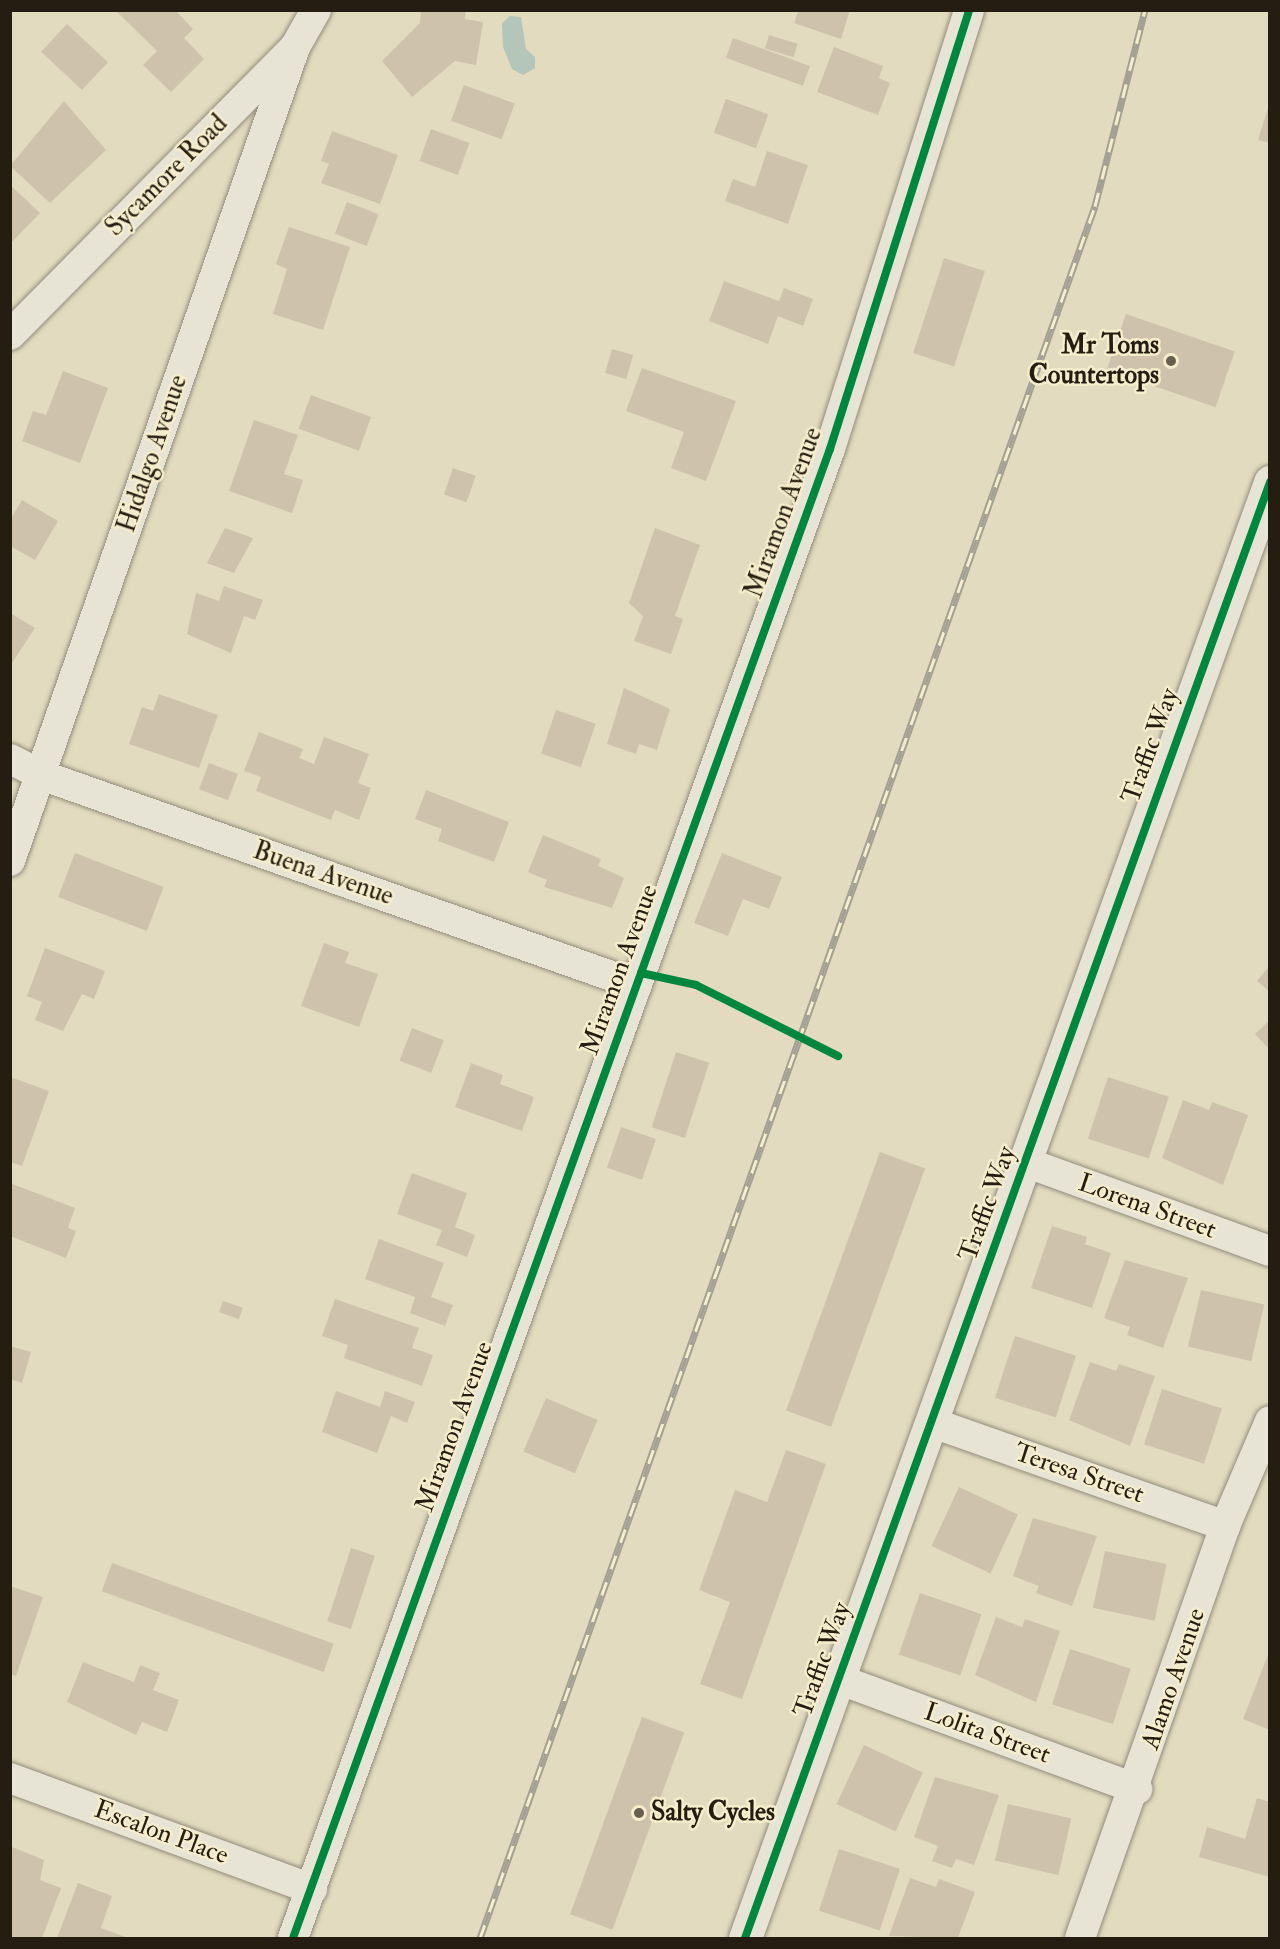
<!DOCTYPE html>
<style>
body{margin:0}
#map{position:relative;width:1280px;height:1949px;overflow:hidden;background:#e2dbbf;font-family:"IM FELL Double Pica",serif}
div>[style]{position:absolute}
.water>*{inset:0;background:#b4c5ba}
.building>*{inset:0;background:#cfc2ad;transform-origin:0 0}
.roads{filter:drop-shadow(0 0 2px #918c7b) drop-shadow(0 0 2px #918c7b)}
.minor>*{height:30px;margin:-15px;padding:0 15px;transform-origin:15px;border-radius:15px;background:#e7e4d6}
.tertiary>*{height:33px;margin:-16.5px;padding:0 16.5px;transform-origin:16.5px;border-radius:16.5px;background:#e7e4d6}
.rail>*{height:7px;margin-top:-3.5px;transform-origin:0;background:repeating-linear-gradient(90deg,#f6edcc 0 14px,#a3a094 0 28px);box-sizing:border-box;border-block:2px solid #a3a094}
.cycleway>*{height:8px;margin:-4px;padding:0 4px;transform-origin:4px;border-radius:4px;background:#00873e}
.dots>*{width:16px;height:16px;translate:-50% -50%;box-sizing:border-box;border:3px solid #f6edcc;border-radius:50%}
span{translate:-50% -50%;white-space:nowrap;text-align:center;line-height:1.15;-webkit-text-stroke:5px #f6edcc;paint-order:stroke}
.street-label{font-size:26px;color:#261d12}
.poi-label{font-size:26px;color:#261d12;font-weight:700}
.right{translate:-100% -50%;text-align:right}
.left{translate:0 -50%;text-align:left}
.frame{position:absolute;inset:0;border:12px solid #261d12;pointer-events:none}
</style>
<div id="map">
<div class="water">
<i style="clip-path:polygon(510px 16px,521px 17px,526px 49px,535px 57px,535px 68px,523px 75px,512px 69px,503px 47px,502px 23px)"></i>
</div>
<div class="building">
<i style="clip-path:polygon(115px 10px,175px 10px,193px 29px,184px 38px,204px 59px,171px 92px,143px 65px,157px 51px)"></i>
<i style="clip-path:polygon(421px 10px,466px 10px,465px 19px,483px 22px,476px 65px,455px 61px,412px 97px,382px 61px,420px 23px)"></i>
<i style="clip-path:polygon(799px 10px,850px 10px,841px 39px,794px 23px)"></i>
<i style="left:67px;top:24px;width:56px;height:38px;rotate:43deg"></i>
<i style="left:769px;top:35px;width:30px;height:14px;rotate:17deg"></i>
<i style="left:733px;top:38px;width:82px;height:21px;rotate:20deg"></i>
<i style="clip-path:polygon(834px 47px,883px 66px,879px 78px,890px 83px,878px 115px,817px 92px)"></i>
<i style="left:464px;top:85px;width:54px;height:38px;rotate:20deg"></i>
<i style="left:726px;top:99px;width:45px;height:36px;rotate:20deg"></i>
<i style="clip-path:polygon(64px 101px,106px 150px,50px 203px,10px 166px)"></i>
<i style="clip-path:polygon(1270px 102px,1270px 143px,1258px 140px)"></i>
<i style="left:431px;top:129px;width:41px;height:34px;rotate:20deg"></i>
<i style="clip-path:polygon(332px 131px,398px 155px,380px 204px,321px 183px,329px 164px,321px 161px)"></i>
<i style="clip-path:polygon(767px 151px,808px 165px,788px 224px,725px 201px,733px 179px,755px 187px)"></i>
<i style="clip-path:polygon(10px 185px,40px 213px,10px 244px)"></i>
<i style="left:347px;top:202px;width:34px;height:34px;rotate:21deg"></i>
<i style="clip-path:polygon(289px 227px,350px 247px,323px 330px,273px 314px,287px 269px,276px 264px)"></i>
<i style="left:944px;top:258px;width:43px;height:100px;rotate:18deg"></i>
<i style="clip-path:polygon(724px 281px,779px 301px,784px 288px,813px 299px,803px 326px,778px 316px,768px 344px,709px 321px)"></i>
<i style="left:1126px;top:314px;width:115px;height:59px;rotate:19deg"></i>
<i style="left:612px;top:349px;width:22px;height:25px;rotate:16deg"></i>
<i style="clip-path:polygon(642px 368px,736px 401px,706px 481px,671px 468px,684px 432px,626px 411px)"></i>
<i style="clip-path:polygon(63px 371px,108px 388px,80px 463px,22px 441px,33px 411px,46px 415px)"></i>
<i style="left:311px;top:395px;width:64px;height:36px;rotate:20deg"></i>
<i style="clip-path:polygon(254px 420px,298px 435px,284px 474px,303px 480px,292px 513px,229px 491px)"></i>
<i style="left:453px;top:468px;width:24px;height:28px;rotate:19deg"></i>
<i style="clip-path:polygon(22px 500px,58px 521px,35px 560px,10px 546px,10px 520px)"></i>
<i style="clip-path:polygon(225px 528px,253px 538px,234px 573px,207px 563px)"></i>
<i style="clip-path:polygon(655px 528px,700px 545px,675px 616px,683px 619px,671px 654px,634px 641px,643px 616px,629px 603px)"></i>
<i style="clip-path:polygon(224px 586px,263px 600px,255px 620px,244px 616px,231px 653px,187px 634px,196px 593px,219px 601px)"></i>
<i style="clip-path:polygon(10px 613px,35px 628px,10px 666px)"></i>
<i style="clip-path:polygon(624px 688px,670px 709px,657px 750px,639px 744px,636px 754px,607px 744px)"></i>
<i style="clip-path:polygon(159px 694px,218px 715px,199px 768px,129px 744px,142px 707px,153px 711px)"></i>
<i style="left:556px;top:710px;width:42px;height:46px;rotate:19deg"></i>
<i style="clip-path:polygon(259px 732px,303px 749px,299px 758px,314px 764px,324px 737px,369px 754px,358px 783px,371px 788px,359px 820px,335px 810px,331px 820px,256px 791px,261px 777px,244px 771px)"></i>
<i style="left:209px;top:763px;width:31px;height:28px;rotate:21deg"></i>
<i style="clip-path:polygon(426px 790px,509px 822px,494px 862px,438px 841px,442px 829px,415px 819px)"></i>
<i style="clip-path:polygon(543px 835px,601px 859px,598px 866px,624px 878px,612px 908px,544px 887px,547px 880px,528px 872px)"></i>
<i style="left:75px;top:853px;width:95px;height:47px;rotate:21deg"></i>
<i style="clip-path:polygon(722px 853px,782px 877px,769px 909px,743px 899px,728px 936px,694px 923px)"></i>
<i style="clip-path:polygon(324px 943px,349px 952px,345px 963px,378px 974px,359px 1027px,301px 1006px)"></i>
<i style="clip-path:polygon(45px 948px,105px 971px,94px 999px,82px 994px,63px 1031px,35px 1020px,42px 1002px,27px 996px)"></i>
<i style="clip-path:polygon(1270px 965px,1270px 992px,1257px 981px)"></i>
<i style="clip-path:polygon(1270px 1020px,1270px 1050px,1255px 1034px)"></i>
<i style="left:412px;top:1028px;width:34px;height:35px;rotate:21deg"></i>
<i style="left:676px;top:1052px;width:35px;height:79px;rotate:18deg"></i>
<i style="clip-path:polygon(471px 1063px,503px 1075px,500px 1084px,534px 1097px,522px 1131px,455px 1107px)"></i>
<i style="clip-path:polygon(10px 1077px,49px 1091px,22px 1166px,10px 1162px)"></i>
<i style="left:1108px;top:1077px;width:64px;height:65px;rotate:18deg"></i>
<i style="clip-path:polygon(1183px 1100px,1209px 1110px,1212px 1102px,1248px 1115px,1223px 1185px,1162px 1158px)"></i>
<i style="left:621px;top:1127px;width:37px;height:43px;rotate:19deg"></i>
<i style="left:880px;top:1152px;width:48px;height:275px;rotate:20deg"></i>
<i style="clip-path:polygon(412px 1173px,467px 1193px,455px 1227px,475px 1235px,467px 1257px,436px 1245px,442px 1230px,397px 1214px)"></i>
<i style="clip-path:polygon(10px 1183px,75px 1208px,68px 1228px,76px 1231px,66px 1258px,10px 1236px)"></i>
<i style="clip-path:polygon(1052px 1226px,1087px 1237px,1085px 1244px,1111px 1253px,1092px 1308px,1031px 1288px)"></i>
<i style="clip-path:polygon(379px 1239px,444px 1263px,431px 1297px,453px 1305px,445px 1326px,410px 1313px,415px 1297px,365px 1279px)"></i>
<i style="clip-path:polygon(1125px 1260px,1188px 1278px,1163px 1348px,1127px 1335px,1130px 1327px,1104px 1318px)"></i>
<i style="left:1201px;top:1290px;width:65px;height:58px;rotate:13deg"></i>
<i style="clip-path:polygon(335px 1299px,419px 1328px,412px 1348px,433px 1355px,422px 1386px,344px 1358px,348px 1345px,322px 1336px)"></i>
<i style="left:223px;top:1301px;width:21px;height:12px;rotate:19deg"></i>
<i style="left:1015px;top:1336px;width:64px;height:65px;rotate:18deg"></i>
<i style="clip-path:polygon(10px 1346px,31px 1352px,22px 1383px,10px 1379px)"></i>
<i style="clip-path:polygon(1090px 1362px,1116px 1371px,1119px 1364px,1155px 1376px,1130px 1446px,1069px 1420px)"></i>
<i style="left:1162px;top:1389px;width:63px;height:58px;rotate:18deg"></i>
<i style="clip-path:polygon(336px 1391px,380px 1407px,385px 1391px,415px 1402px,407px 1423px,391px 1416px,377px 1453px,322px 1432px)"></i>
<i style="left:546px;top:1398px;width:56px;height:58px;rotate:23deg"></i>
<i style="clip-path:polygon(786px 1450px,826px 1464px,742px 1699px,700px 1684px,730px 1602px,699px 1590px,735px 1490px,767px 1502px)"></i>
<i style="left:959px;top:1487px;width:65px;height:65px;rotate:25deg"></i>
<i style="clip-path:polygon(1033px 1518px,1097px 1536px,1072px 1606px,1036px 1593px,1039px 1586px,1013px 1576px)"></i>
<i style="left:351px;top:1548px;width:25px;height:77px;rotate:18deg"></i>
<i style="left:1105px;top:1551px;width:63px;height:58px;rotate:12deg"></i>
<i style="left:112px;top:1563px;width:236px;height:30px;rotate:20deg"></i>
<i style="clip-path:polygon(10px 1586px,43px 1597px,16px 1676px,10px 1674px)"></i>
<i style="left:920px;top:1593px;width:65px;height:65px;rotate:19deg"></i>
<i style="clip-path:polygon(996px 1617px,1022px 1627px,1025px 1619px,1060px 1631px,1036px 1702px,975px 1675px)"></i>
<i style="left:1070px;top:1649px;width:64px;height:58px;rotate:18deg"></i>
<i style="clip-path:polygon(1269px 1652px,1270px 1652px,1270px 1730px,1243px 1719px)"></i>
<i style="clip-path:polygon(83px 1662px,134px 1682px,140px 1665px,160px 1673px,153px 1690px,179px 1700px,167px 1732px,142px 1722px,136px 1735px,67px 1702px)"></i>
<i style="left:642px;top:1717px;width:45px;height:210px;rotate:20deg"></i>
<i style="left:864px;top:1745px;width:65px;height:65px;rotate:25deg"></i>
<i style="clip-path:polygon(935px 1777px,999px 1795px,974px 1865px,956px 1859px,952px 1868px,932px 1861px,938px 1846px,914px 1837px)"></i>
<i style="clip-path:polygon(1257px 1798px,1270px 1802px,1270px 1877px,1199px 1857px,1207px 1827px,1245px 1839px)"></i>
<i style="left:1008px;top:1804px;width:65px;height:58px;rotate:13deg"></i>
<i style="clip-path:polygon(12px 1847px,44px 1860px,40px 1880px,61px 1888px,42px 1938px,10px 1938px)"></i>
<i style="left:839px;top:1849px;width:64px;height:65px;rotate:18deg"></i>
<i style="clip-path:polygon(910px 1878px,936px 1887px,939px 1879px,975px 1892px,958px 1938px,889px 1936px)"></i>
<i style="clip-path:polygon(78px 1883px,112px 1896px,101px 1928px,128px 1938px,57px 1938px)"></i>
</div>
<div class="roads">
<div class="minor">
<i style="left:10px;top:335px;width:405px;rotate:-45.3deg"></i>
<i style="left:295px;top:47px;width:43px;rotate:-60.4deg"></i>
<i style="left:10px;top:759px;width:35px;rotate:27deg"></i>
<i style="left:41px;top:775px;width:632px;rotate:19.41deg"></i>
<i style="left:10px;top:861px;width:862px;rotate:-70.7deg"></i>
<i style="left:1025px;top:1162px;width:261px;rotate:20deg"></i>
<i style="left:933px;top:1423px;width:310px;rotate:19.4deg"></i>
<i style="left:838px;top:1679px;width:319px;rotate:20.2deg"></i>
<i style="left:10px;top:1778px;width:322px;rotate:20.2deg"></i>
<i style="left:293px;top:1938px;width:1583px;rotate:-70.17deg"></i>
<i style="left:830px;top:449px;width:460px;rotate:-72.4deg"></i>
<i style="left:1080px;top:1938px;width:437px;rotate:-70.6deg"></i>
<i style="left:1225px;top:1526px;width:114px;rotate:-66.8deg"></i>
</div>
<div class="tertiary">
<i style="left:745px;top:1938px;width:1548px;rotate:-70.17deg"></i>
</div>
</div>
<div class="rail">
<i style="left:480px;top:1938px;width:1838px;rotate:-70.45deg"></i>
<i style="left:1095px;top:206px;width:202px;rotate:-75.7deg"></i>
</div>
<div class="cycleway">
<i style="left:641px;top:973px;width:56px;rotate:12.3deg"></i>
<i style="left:696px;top:985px;width:159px;rotate:26.6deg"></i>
<i style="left:293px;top:1938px;width:1583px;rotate:-70.17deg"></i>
<i style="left:830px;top:449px;width:460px;rotate:-72.4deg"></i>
<i style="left:745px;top:1938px;width:1548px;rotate:-70.17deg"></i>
</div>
<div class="dots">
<i style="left:1171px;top:361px;background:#68604f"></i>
<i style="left:639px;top:1813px;background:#68604f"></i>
</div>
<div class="street-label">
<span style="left:167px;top:176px;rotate:-45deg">Sycamore Road</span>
<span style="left:153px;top:454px;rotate:-71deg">Hidalgo Avenue</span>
<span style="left:784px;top:513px;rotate:-70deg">Miramon Avenue</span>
<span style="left:1151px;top:746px;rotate:-70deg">Traffic Way</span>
<span style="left:323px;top:874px;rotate:19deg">Buena Avenue</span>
<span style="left:620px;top:970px;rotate:-70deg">Miramon Avenue</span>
<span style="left:988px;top:1204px;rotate:-70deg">Traffic Way</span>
<span style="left:1147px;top:1207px;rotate:20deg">Lorena Street</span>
<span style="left:455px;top:1427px;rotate:-70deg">Miramon Avenue</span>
<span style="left:1079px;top:1474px;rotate:19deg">Teresa Street</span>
<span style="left:823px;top:1660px;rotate:-70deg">Traffic Way</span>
<span style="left:1174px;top:1679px;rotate:-71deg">Alamo Avenue</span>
<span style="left:987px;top:1734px;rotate:20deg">Lolita Street</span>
<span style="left:161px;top:1833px;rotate:20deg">Escalon Place</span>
</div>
<div class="poi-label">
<span class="right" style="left:1159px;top:361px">Mr Toms<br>Countertops</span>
<span class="left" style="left:651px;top:1813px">Salty Cycles</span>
</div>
<div class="frame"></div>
</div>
